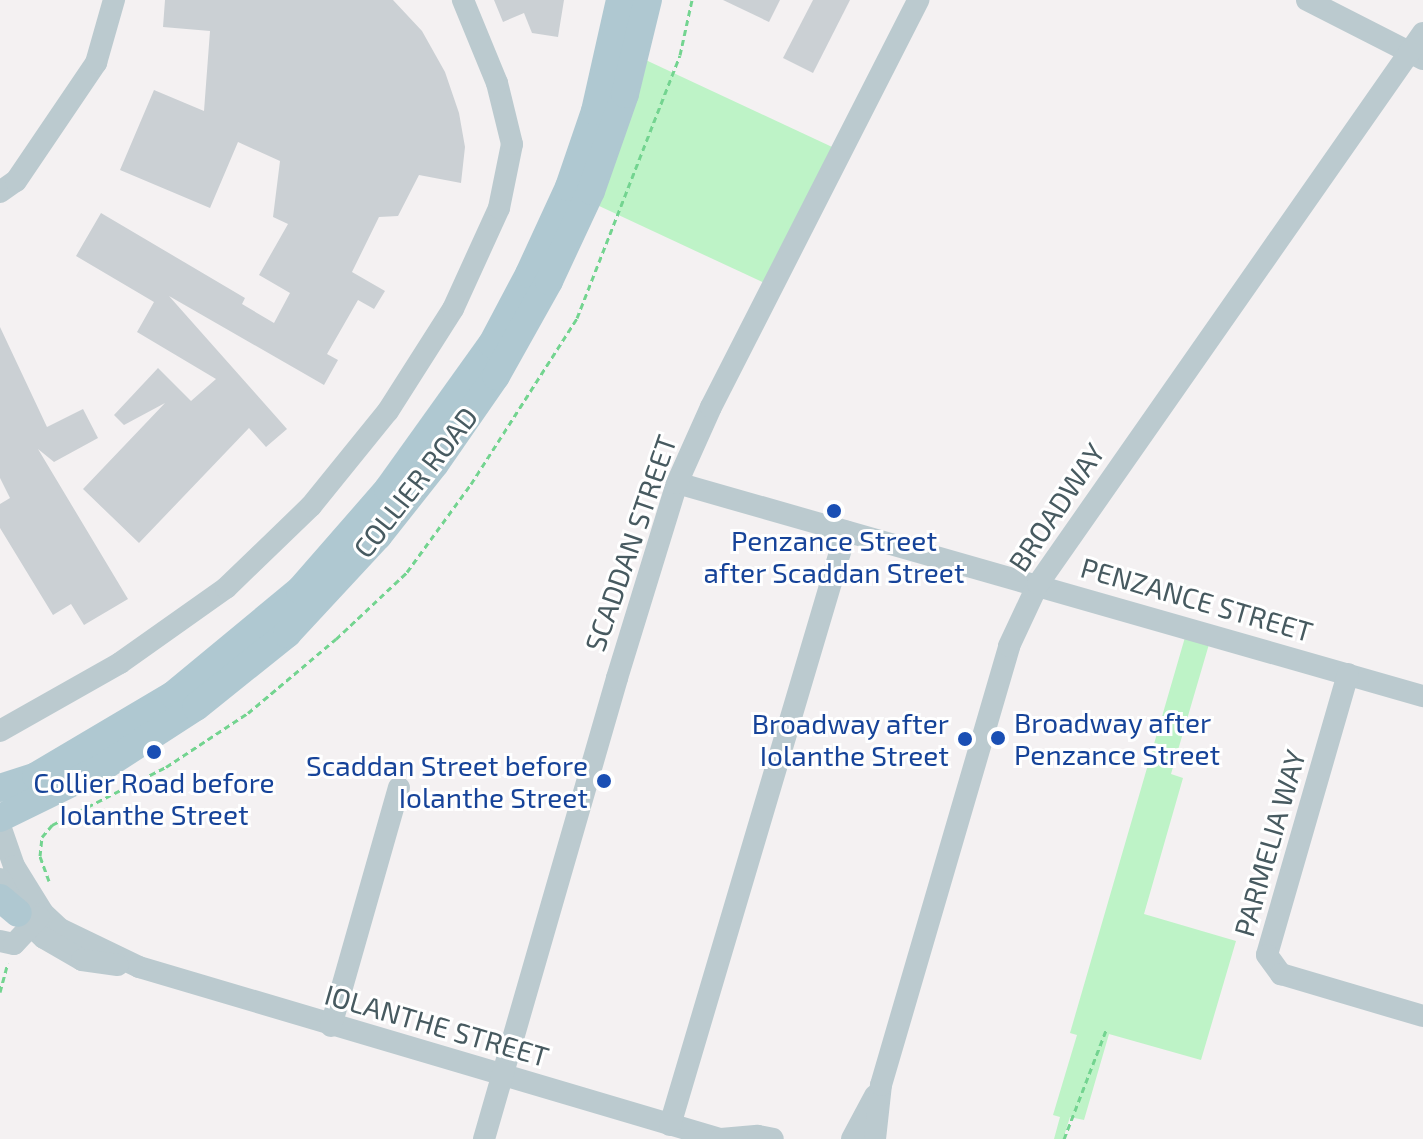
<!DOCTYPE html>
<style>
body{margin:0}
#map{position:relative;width:1423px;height:1139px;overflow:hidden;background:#f4f1f2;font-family:"Exo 2",sans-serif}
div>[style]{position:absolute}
.green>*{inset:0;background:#bef3c7;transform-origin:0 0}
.building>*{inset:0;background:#cbd0d4}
.path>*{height:3px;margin-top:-1.5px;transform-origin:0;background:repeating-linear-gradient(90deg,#73d490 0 6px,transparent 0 10px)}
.minor>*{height:22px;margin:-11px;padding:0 11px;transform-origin:11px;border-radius:11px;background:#bbcacf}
.major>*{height:28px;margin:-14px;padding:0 14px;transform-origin:14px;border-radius:14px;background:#afc8d1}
.dots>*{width:22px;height:22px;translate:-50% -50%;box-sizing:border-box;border:4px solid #fff;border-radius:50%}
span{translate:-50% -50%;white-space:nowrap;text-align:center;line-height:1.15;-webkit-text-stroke:6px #fff;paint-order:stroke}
.street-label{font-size:28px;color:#475a60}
.transit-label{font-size:28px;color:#164399}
.left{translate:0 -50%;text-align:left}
.right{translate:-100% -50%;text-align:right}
</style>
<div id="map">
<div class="green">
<i style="left:635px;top:55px;width:227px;height:152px;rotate:25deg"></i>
<i style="clip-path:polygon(1188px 627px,1212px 634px,1171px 774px,1183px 778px,1144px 914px,1236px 941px,1201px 1060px,1109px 1034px,1084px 1120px,1070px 1117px,1063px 1139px,1054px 1139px,1060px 1117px,1053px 1115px,1077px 1035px,1070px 1033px)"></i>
</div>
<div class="building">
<i style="clip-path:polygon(165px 0,393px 0,422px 31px,445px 72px,459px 113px,465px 147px,461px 183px,419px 175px,398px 216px,379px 217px,352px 272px,385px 291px,374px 309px,358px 300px,327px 354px,338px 360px,324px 385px,169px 296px,287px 429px,266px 447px,249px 428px,139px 543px,83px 489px,165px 403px,124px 425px,114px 415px,158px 368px,191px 401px,216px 379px,137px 332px,154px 302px,76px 256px,101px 213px,245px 298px,242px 304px,274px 323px,290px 293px,259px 275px,288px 224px,273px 217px,280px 161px,238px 142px,210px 208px,120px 170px,154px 90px,204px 111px,210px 31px,163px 27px)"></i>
<i style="clip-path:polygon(494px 0,564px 0,558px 37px,532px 33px,524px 13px,503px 22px)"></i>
<i style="clip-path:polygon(723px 0,780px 0,769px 22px)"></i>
<i style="clip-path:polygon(813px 0,850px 0,813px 73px,783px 58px)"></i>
<i style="clip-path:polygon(0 327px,47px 427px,83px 409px,98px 438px,54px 462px,38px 449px,128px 599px,84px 625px,71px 604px,53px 615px,0 528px,0 504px,10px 498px,0 478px)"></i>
</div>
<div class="path">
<i style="left:49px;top:881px;width:27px;rotate:-110deg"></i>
<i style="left:40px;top:856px;width:19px;rotate:-84deg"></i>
<i style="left:42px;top:837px;width:16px;rotate:-50deg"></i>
<i style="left:52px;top:825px;width:128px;rotate:-27deg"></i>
<i style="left:166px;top:767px;width:98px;rotate:-33.4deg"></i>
<i style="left:248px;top:713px;width:115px;rotate:-40.1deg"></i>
<i style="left:336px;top:639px;width:98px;rotate:-43.3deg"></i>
<i style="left:407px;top:572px;width:109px;rotate:-54deg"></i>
<i style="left:471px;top:484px;width:197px;rotate:-57.4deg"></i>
<i style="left:577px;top:318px;width:282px;rotate:-68.6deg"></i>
<i style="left:680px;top:55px;width:56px;rotate:-77.7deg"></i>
<i style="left:0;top:992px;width:30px;rotate:-75deg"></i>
<i style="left:1064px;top:1139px;width:117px;rotate:-68.9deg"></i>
</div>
<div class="minor">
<i style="left:1307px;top:0;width:130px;rotate:27deg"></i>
<i style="left:0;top:192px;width:19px;rotate:-35deg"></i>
<i style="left:16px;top:181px;width:143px;rotate:-55.9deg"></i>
<i style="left:96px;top:63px;width:66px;rotate:-74.1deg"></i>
<i style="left:677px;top:483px;width:776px;rotate:15.94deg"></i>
<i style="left:1348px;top:674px;width:292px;rotate:106.1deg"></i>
<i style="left:1267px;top:955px;width:24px;rotate:54deg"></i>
<i style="left:1281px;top:974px;width:148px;rotate:16.5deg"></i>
<i style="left:0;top:731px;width:138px;rotate:-29.5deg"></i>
<i style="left:120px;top:663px;width:130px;rotate:-35.3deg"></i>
<i style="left:226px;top:588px;width:118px;rotate:-44deg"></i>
<i style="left:311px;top:506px;width:122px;rotate:-51deg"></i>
<i style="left:388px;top:411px;width:121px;rotate:-57.5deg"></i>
<i style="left:453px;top:309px;width:111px;rotate:-65.5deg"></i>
<i style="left:499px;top:208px;width:65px;rotate:-78.5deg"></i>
<i style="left:512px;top:144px;width:63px;rotate:-103.8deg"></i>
<i style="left:497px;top:83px;width:90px;rotate:-112.3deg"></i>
<i style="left:0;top:826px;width:42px;rotate:70.7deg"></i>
<i style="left:14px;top:866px;width:55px;rotate:58.3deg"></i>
<i style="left:43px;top:913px;width:23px;rotate:43deg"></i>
<i style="left:60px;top:929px;width:88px;rotate:25.7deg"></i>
<i style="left:139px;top:967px;width:606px;rotate:16.49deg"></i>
<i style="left:0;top:879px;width:38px;rotate:62deg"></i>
<i style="left:18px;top:913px;width:36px;rotate:44deg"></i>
<i style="left:44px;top:938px;width:44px;rotate:30.1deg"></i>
<i style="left:82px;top:960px;width:36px;rotate:8deg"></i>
<i style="left:0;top:941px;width:14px;rotate:12deg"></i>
<i style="left:14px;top:944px;width:37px;rotate:-47deg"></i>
<i style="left:331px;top:1026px;width:248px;rotate:-74.1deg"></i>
<i style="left:670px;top:1125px;width:619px;rotate:-73.47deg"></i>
<i style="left:484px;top:1139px;width:480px;rotate:-73.9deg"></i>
<i style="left:617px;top:678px;width:204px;rotate:-72.9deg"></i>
<i style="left:677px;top:483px;width:83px;rotate:-65.9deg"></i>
<i style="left:711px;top:407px;width:457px;rotate:-63deg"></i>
<i style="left:721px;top:1139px;width:37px;rotate:-5deg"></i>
<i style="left:758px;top:1136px;width:15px;rotate:11deg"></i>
<i style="left:852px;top:1139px;width:49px;rotate:-61.9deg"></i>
<i style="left:875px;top:1139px;width:54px;rotate:-83.7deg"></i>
<i style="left:881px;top:1085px;width:457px;rotate:-73.7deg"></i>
<i style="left:1009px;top:646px;width:68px;rotate:-64.9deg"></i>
<i style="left:1038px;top:584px;width:672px;rotate:-55.06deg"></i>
</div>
<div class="major">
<i style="left:0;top:788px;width:38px;rotate:-18deg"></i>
<i style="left:36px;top:776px;width:159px;rotate:-30.6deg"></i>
<i style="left:173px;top:695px;width:165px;rotate:-39.6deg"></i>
<i style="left:300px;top:590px;width:134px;rotate:-48.9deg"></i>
<i style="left:388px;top:489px;width:178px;rotate:-54.4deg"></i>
<i style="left:492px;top:344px;width:79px;rotate:-62.1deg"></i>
<i style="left:529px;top:274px;width:96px;rotate:-65.3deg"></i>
<i style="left:569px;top:187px;width:80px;rotate:-71.1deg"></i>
<i style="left:595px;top:111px;width:114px;rotate:-77.3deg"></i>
<i style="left:0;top:818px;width:111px;rotate:-26.1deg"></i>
<i style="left:100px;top:769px;width:114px;rotate:-32.9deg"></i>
<i style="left:196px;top:707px;width:117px;rotate:-38.7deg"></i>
<i style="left:287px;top:634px;width:134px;rotate:-47.1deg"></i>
<i style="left:378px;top:536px;width:92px;rotate:-51.6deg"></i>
<i style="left:435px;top:464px;width:107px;rotate:-55.3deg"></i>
<i style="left:496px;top:376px;width:109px;rotate:-60.8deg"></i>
<i style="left:549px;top:281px;width:99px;rotate:-65deg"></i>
<i style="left:591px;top:191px;width:103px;rotate:-70.7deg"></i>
<i style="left:625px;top:94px;width:97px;rotate:-76.3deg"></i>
<i style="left:0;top:898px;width:23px;rotate:40deg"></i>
</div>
<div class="dots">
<i style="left:834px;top:511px;background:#1a4fb4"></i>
<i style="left:998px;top:738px;background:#1a4fb4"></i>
<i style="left:965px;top:739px;background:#1a4fb4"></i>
<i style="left:154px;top:752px;background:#1a4fb4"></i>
<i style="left:604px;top:781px;background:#1a4fb4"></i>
</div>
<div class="street-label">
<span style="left:415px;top:482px;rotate:-52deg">COLLIER ROAD</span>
<span style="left:1056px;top:507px;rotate:-56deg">BROADWAY</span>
<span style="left:630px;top:543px;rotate:-71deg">SCADDAN STREET</span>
<span style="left:1197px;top:599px;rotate:16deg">PENZANCE STREET</span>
<span style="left:1269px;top:843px;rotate:-74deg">PARMELIA WAY</span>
<span style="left:437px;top:1025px;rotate:16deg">IOLANTHE STREET</span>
</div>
<div class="transit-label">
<span style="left:834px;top:556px">Penzance Street<br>after Scaddan Street</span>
<span class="left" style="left:1014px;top:738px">Broadway after<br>Penzance Street</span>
<span class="right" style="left:949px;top:739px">Broadway after<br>Iolanthe Street</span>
<span class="right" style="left:588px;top:781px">Scaddan Street before<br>Iolanthe Street</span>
<span style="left:154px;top:798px">Collier Road before<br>Iolanthe Street</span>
</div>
</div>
